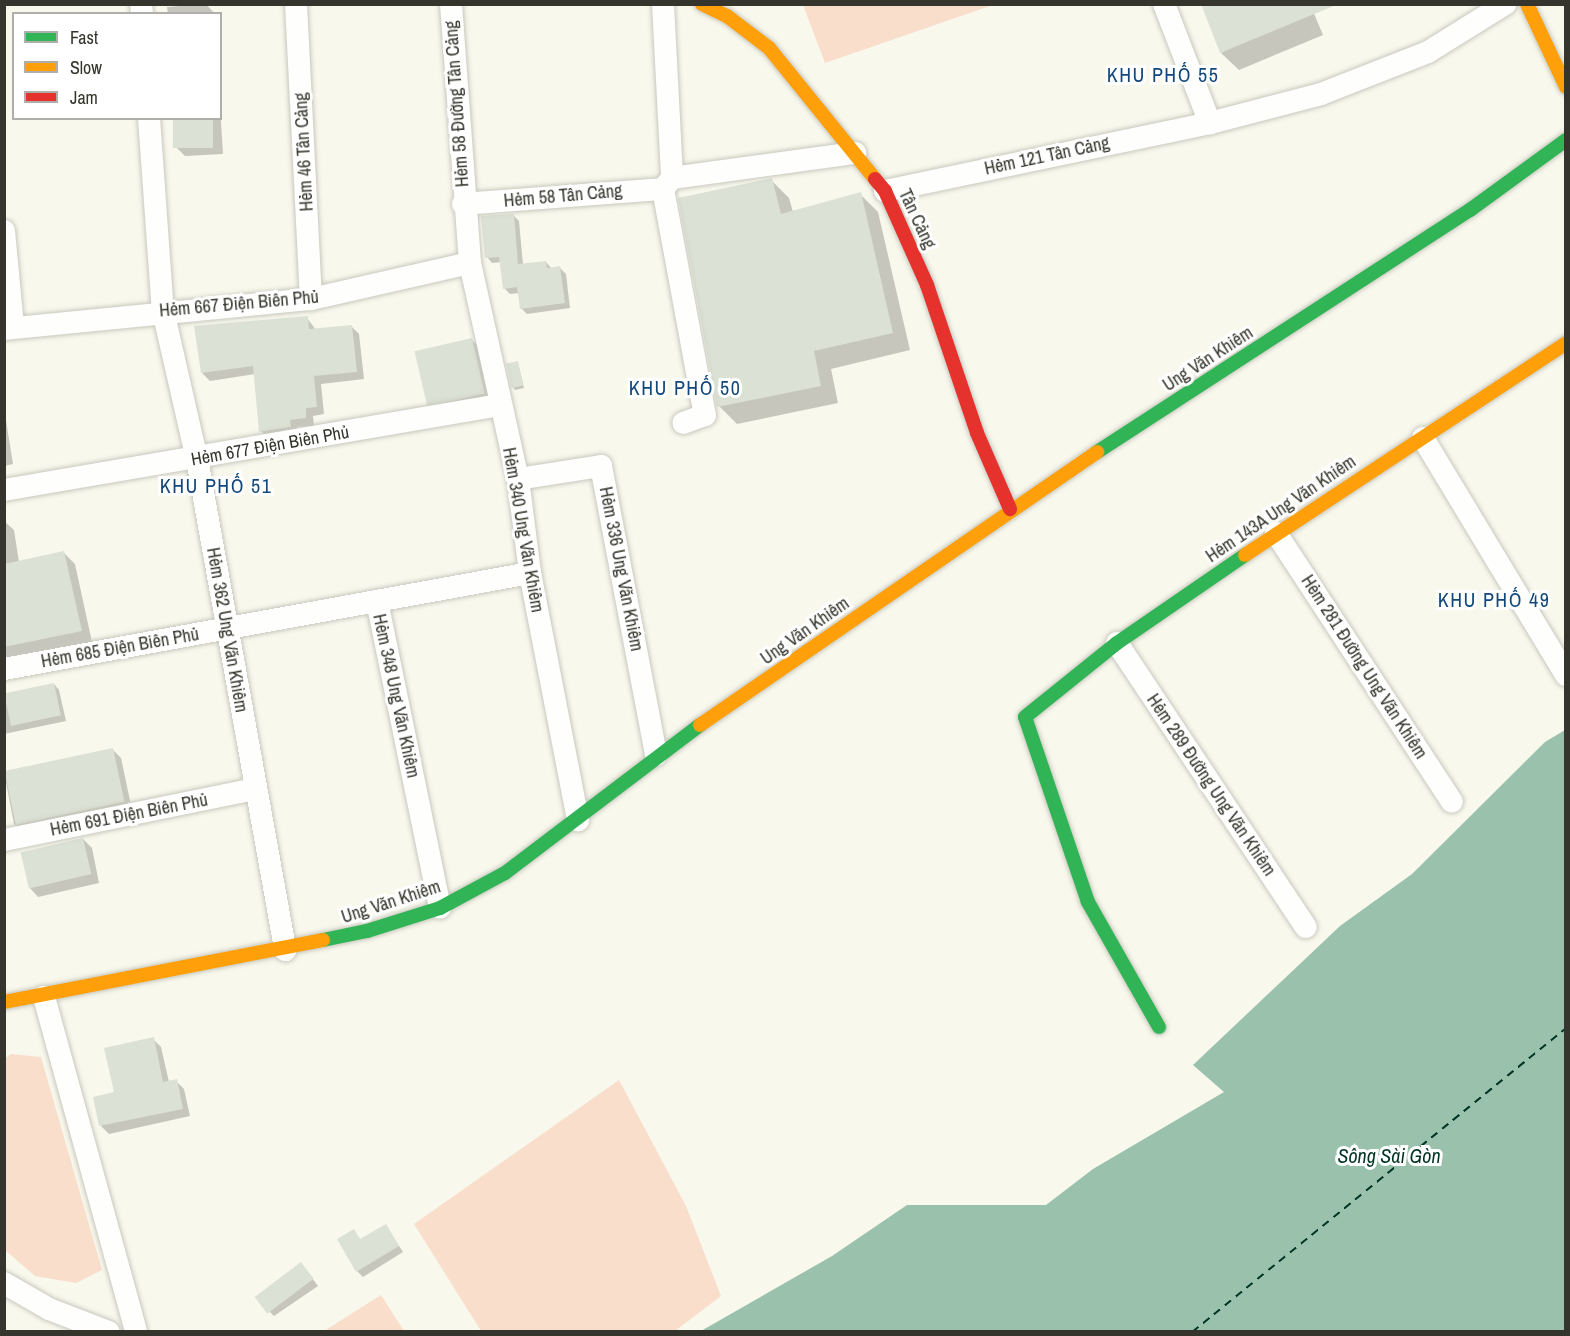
<!DOCTYPE html>
<meta charset="utf-8">
<style>
body{margin:0}
#map{position:relative;width:1570px;height:1336px;overflow:hidden;background:#f8f8ed;font-family:"Archivo Narrow",sans-serif}
div>[style]{position:absolute}
.green>*{inset:0;background:#f9decb}
.water>*{inset:0;background:#99c1ac}
.shadow>*{inset:0;background:#0003}
.ferry>*{height:1.5px;margin-top:-0.75px;transform-origin:0;background:repeating-linear-gradient(90deg,#003422 0 8px,transparent 0 14px)}
.building>*{inset:0;background:#dbe1d4;transform-origin:0 0}
.roads{filter:drop-shadow(0 0 2px #c8c8bf) drop-shadow(0 0 2px #c8c8bf)}
.street>*{height:22px;margin:-11px;padding:0 11px;transform-origin:11px;border-radius:11px;background:#fefefc}
.fast>*{height:14px;margin:-7px;padding:0 7px;transform-origin:7px;border-radius:7px;background:#30b455}
.slow>*{height:14px;margin:-7px;padding:0 7px;transform-origin:7px;border-radius:7px;background:#ff9f0a}
.jam>*{height:14px;margin:-7px;padding:0 7px;transform-origin:7px;border-radius:7px;background:#e5322d}
span{translate:-50% -50%;white-space:nowrap;text-align:center;line-height:1.15;-webkit-text-stroke:6px #fff;paint-order:stroke}
.street-label{font-size:18px;color:#35352d}
.neighbourhood-label{font-size:20px;color:#134779;letter-spacing:1.5px}
.water-label{font-size:20px;color:#003422;font-style:italic}
.frame{position:absolute;inset:0;border:6px solid #35352d;pointer-events:none}
.legend{position:absolute;left:12px;top:12px;width:210px;height:108px;box-sizing:border-box;background:#fff;border:2px solid #aeaeab;margin:0;padding:8px 10px;list-style:none;font-size:18px;color:#35352d}
.legend li{display:flex;align-items:center;gap:12px;height:30px}
.legend b{width:30px;border:2px solid #aeaeab}
</style>
<div id="map">
<div class="green">
<i style="clip-path:polygon(803px 5px,803px 4px,993px 5px,825px 63px)"></i>
<i style="clip-path:polygon(11px 1054px,41px 1057px,102px 1270px,76px 1283px,35px 1276px,5px 1250px,4px 1059px)"></i>
<i style="clip-path:polygon(619px 1080px,686px 1206px,721px 1296px,675px 1331px,481px 1331px,414px 1224px)"></i>
<i style="clip-path:polygon(381px 1295px,404px 1331px,324px 1331px)"></i>
</div>
<div class="water">
<i style="clip-path:polygon(1565px 730px,1565px 1331px,701px 1331px,832px 1256px,907px 1205px,1046px 1205px,1093px 1169px,1224px 1092px,1193px 1065px,1340px 926px,1412px 874px,1545px 742px)"></i>
</div>
<div class="shadow">
<i style="clip-path:polygon(206px 4px,215px 14px,168px 14px,167px 7px)"></i>
<i style="clip-path:polygon(1310px 4px,1323px 35px,1239px 70px,1221px 53px)"></i>
<i style="clip-path:polygon(220px 106px,223px 154px,185px 156px,176px 147px,174px 118px,220px 118px)"></i>
<i style="clip-path:polygon(771px 180px,789px 198px,793px 212px,860px 194px,878px 212px,910px 350px,831px 369px,838px 403px,737px 424px,719px 406px)"></i>
<i style="clip-path:polygon(513px 215px,519px 221px,523px 265px,546px 262px,552px 269px,560px 268px,566px 274px,570px 308px,527px 314px,521px 308px,519px 293px,510px 294px,505px 289px,502px 262px,492px 263px,487px 257px)"></i>
<i style="clip-path:polygon(307px 318px,316px 330px,351px 326px,359px 334px,364px 379px,321px 384px,324px 414px,313px 416px,314px 426px,297px 427px,298px 435px,269px 439px,261px 431px,255px 374px,210px 381px,202px 373px)"></i>
<i style="clip-path:polygon(471px 339px,481px 349px,493px 402px,436px 412px,427px 403px)"></i>
<i style="clip-path:polygon(518px 363px,524px 388px,515px 390px,513px 387px)"></i>
<i style="clip-path:polygon(4px 408px,13px 464px,4px 466px)"></i>
<i style="clip-path:polygon(4px 521px,14px 530px,19px 562px,64px 553px,75px 564px,92px 642px,4px 660px)"></i>
<i style="clip-path:polygon(54px 684px,59px 690px,66px 721px,4px 734px,4px 695px)"></i>
<i style="clip-path:polygon(112px 749px,121px 758px,132px 810px,23px 833px,14px 824px,4px 772px)"></i>
<i style="clip-path:polygon(83px 839px,92px 848px,99px 883px,38px 897px,29px 887px)"></i>
<i style="clip-path:polygon(153px 1039px,161px 1047px,169px 1082px,176px 1081px,184px 1089px,190px 1116px,109px 1134px,101px 1126px)"></i>
<i style="clip-path:polygon(386px 1226px,403px 1252px,363px 1277px,357px 1271px,353px 1231px,361px 1240px)"></i>
<i style="clip-path:polygon(306px 1270px,318px 1286px,274px 1316px,268px 1310px)"></i>
</div>
<div class="ferry">
<i style="left:1192px;top:1332px;width:482px;rotate:-39.1deg"></i>
</div>
<div class="building">
<i style="clip-path:polygon(1201px 4px,1336px 4px,1336px 5px,1220px 53px)"></i>
<i style="left:173px;top:118px;width:40px;height:30px"></i>
<i style="clip-path:polygon(772px 178px,781px 214px,861px 192px,893px 333px,814px 351px,821px 386px,717px 407px,678px 198px)"></i>
<i style="clip-path:polygon(514px 214px,518px 264px,546px 261px,547px 268px,560px 266px,565px 303px,520px 309px,517px 287px,503px 289px,499px 257px,485px 258px,481px 216px)"></i>
<i style="clip-path:polygon(308px 316px,309px 329px,352px 325px,357px 372px,314px 376px,317px 407px,306px 408px,306px 418px,290px 420px,291px 427px,259px 432px,253px 366px,201px 373px,194px 326px)"></i>
<i style="left:472px;top:338px;width:57px;height:59px;rotate:77deg"></i>
<i style="left:518px;top:361px;width:25px;height:12px;rotate:78deg"></i>
<i style="clip-path:polygon(64px 551px,82px 631px,4px 647px,4px 564px)"></i>
<i style="left:54px;top:683px;width:33px;height:51px;rotate:78deg"></i>
<i style="left:113px;top:748px;width:55px;height:111px;rotate:78deg"></i>
<i style="left:83px;top:838px;width:37px;height:64px;rotate:77deg"></i>
<i style="clip-path:polygon(154px 1037px,163px 1082px,177px 1079px,183px 1109px,99px 1126px,93px 1097px,114px 1092px,104px 1048px)"></i>
<i style="clip-path:polygon(386px 1224px,399px 1246px,356px 1272px,337px 1239px,354px 1229px,360px 1239px)"></i>
<i style="left:301px;top:1262px;width:21px;height:58px;rotate:53deg"></i>
</div>
<div class="roads">
<div class="street">
<i style="left:141px;top:4px;width:10px;rotate:84deg"></i>
<i style="left:296px;top:4px;width:295px;rotate:87.1deg"></i>
<i style="left:451px;top:4px;width:260px;rotate:85.8deg"></i>
<i style="left:470px;top:263px;width:221px;rotate:77.5deg"></i>
<i style="left:518px;top:479px;width:95px;rotate:82.7deg"></i>
<i style="left:530px;top:573px;width:252px;rotate:79deg"></i>
<i style="left:663px;top:4px;width:174px;rotate:87deg"></i>
<i style="left:672px;top:178px;width:14px;rotate:129deg"></i>
<i style="left:663px;top:189px;width:230px;rotate:79.5deg"></i>
<i style="left:705px;top:415px;width:23px;rotate:160deg"></i>
<i style="left:1164px;top:4px;width:128px;rotate:68.9deg"></i>
<i style="left:1210px;top:123px;width:115px;rotate:-14.6deg"></i>
<i style="left:1321px;top:94px;width:115px;rotate:-21.4deg"></i>
<i style="left:1428px;top:52px;width:91px;rotate:-31.9deg"></i>
<i style="left:149px;top:118px;width:194px;rotate:85.9deg"></i>
<i style="left:163px;top:311px;width:152px;rotate:77.1deg"></i>
<i style="left:197px;top:459px;width:499px;rotate:79.8deg"></i>
<i style="left:672px;top:178px;width:185px;rotate:-7.8deg"></i>
<i style="left:885px;top:191px;width:332px;rotate:-11.8deg"></i>
<i style="left:463px;top:204px;width:201px;rotate:-4.3deg"></i>
<i style="left:4px;top:231px;width:96px;rotate:84.6deg"></i>
<i style="left:4px;top:329px;width:308px;rotate:-5.6deg"></i>
<i style="left:311px;top:299px;width:163px;rotate:-12.8deg"></i>
<i style="left:1423px;top:438px;width:277px;rotate:58.9deg"></i>
<i style="left:518px;top:479px;width:84px;rotate:-8.9deg"></i>
<i style="left:601px;top:466px;width:294px;rotate:79.2deg"></i>
<i style="left:4px;top:490px;width:502px;rotate:-9.74deg"></i>
<i style="left:1276px;top:533px;width:321px;rotate:56.8deg"></i>
<i style="left:377px;top:601px;width:313px;rotate:78.4deg"></i>
<i style="left:1117px;top:643px;width:341px;rotate:56.4deg"></i>
<i style="left:4px;top:669px;width:535px;rotate:-10.34deg"></i>
<i style="left:4px;top:840px;width:255px;rotate:-11.5deg"></i>
<i style="left:44px;top:997px;width:347px;rotate:74.6deg"></i>
<i style="left:4px;top:1283px;width:52px;rotate:30deg"></i>
<i style="left:49px;top:1309px;width:64px;rotate:21deg"></i>
</div>
<div class="fast">
<i style="left:1097px;top:452px;width:445px;rotate:-33deg"></i>
<i style="left:1470px;top:210px;width:119px;rotate:-36.1deg"></i>
<i style="left:323px;top:940px;width:45px;rotate:-11.6deg"></i>
<i style="left:367px;top:931px;width:77px;rotate:-17.5deg"></i>
<i style="left:440px;top:908px;width:74px;rotate:-28.3deg"></i>
<i style="left:505px;top:873px;width:245px;rotate:-37.2deg"></i>
<i style="left:1159px;top:1027px;width:144px;rotate:-119.6deg"></i>
<i style="left:1088px;top:902px;width:195px;rotate:-108.8deg"></i>
<i style="left:1025px;top:717px;width:118px;rotate:-38.8deg"></i>
<i style="left:1117px;top:643px;width:155px;rotate:-34.5deg"></i>
</div>
<div class="slow">
<i style="left:702px;top:4px;width:28px;rotate:26deg"></i>
<i style="left:727px;top:16px;width:53px;rotate:37.3deg"></i>
<i style="left:769px;top:48px;width:169px;rotate:51deg"></i>
<i style="left:1527px;top:4px;width:92px;rotate:64.8deg"></i>
<i style="left:1245px;top:555px;width:385px;rotate:-33.4deg"></i>
<i style="left:700px;top:725px;width:482px;rotate:-34.5deg"></i>
<i style="left:4px;top:1002px;width:325px;rotate:-11deg"></i>
</div>
<div class="jam">
<i style="left:875px;top:179px;width:16px;rotate:50deg"></i>
<i style="left:885px;top:191px;width:103px;rotate:65.9deg"></i>
<i style="left:927px;top:285px;width:156px;rotate:71.3deg"></i>
<i style="left:977px;top:433px;width:83px;rotate:66.5deg"></i>
</div>
</div>
<div class="street-label">
<span style="left:457px;top:104px;rotate:-94deg">Hẻm 58 Đường Tân Cảng</span>
<span style="left:304px;top:152px;rotate:-93deg">Hẻm 46 Tân Cảng</span>
<span style="left:1047px;top:156px;rotate:-12deg">Hẻm 121 Tân Cảng</span>
<span style="left:563px;top:196px;rotate:-5deg">Hẻm 58 Tân Cảng</span>
<span style="left:917px;top:219px;rotate:65deg">Tân Cảng</span>
<span style="left:239px;top:304px;rotate:-5deg">Hẻm 667 Điện Biên Phủ</span>
<span style="left:1208px;top:359px;rotate:-33deg">Ung Văn Khiêm</span>
<span style="left:270px;top:446px;rotate:-10deg">Hẻm 677 Điện Biên Phủ</span>
<span style="left:1281px;top:509px;rotate:-34deg">Hẻm 143A Ung Văn Khiêm</span>
<span style="left:523px;top:530px;rotate:80deg">Hẻm 340 Ung Văn Khiêm</span>
<span style="left:621px;top:569px;rotate:79deg">Hẻm 336 Ung Văn Khiêm</span>
<span style="left:227px;top:630px;rotate:80deg">Hẻm 362 Ung Văn Khiêm</span>
<span style="left:805px;top:631px;rotate:-35deg">Ung Văn Khiêm</span>
<span style="left:120px;top:648px;rotate:-10deg">Hẻm 685 Điện Biên Phủ</span>
<span style="left:1364px;top:667px;rotate:57deg">Hẻm 281 Đường Ung Văn Khiêm</span>
<span style="left:396px;top:696px;rotate:78deg">Hẻm 348 Ung Văn Khiêm</span>
<span style="left:1211px;top:785px;rotate:56deg">Hẻm 289 Đường Ung Văn Khiêm</span>
<span style="left:129px;top:815px;rotate:-11deg">Hẻm 691 Điện Biên Phủ</span>
<span style="left:391px;top:902px;rotate:-18deg">Ung Văn Khiêm</span>
</div>
<div class="neighbourhood-label">
<span style="left:1163px;top:74px">KHU PHỐ 55</span>
<span style="left:685px;top:387px">KHU PHỐ 50</span>
<span style="left:216px;top:485px">KHU PHỐ 51</span>
<span style="left:1494px;top:599px">KHU PHỐ 49</span>
</div>
<div class="water-label">
<span style="left:1389px;top:1155px">Sông Sài Gòn</span>
</div>
<div class="frame"></div>
<ul class="legend">
<li><b style="height:8px;background:#30b455"></b>Fast</li>
<li><b style="height:8px;background:#ff9f0a"></b>Slow</li>
<li><b style="height:8px;background:#e5322d"></b>Jam</li>
</ul>
</div>
